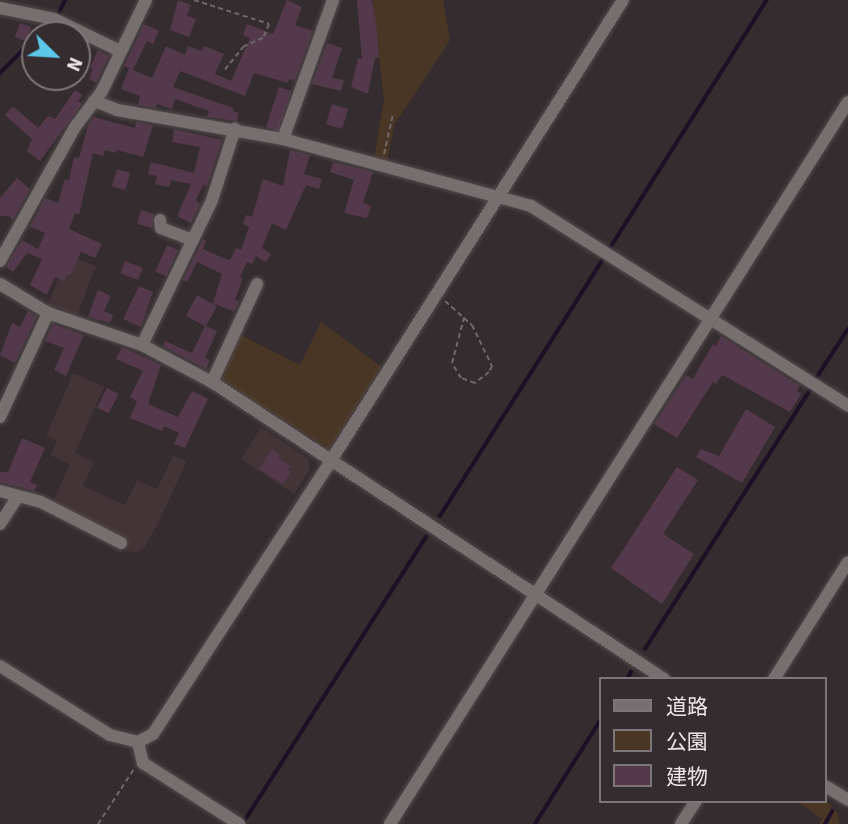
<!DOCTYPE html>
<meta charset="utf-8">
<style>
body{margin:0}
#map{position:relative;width:848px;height:824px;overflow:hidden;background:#342c2e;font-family:"Source Sans 3","Noto Sans JP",sans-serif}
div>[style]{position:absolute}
.built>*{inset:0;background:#423437;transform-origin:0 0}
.green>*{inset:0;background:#493624}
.stream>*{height:3.5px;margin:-1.75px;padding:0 1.75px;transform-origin:1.75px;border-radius:1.75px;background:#1c0f26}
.building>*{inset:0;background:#54394c;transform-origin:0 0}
.path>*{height:2px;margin-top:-1px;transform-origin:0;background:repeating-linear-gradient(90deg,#6f686a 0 5px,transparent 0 8.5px)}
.roads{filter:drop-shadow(0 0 2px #524b4c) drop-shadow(0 0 2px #524b4c)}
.minor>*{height:12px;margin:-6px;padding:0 6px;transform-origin:6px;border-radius:6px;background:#776e6f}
span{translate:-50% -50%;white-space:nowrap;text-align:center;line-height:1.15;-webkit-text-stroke:7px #342c2e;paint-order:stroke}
.legend{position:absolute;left:599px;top:677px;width:228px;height:126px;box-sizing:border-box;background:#342c2e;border:2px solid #7d7678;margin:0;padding:9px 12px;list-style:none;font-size:21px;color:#ebe6e7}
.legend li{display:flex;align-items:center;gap:14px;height:35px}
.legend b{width:35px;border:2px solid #7d7678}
.north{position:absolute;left:21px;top:21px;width:70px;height:70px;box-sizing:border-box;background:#342c2e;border:2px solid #7d7678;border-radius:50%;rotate:114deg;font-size:19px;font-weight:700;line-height:28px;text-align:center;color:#ebe6e7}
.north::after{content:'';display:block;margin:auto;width:24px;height:32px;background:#5cc7e8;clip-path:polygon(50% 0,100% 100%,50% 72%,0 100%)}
</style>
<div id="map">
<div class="built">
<i style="left:67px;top:255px;width:31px;height:53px;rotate:21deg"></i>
<i style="clip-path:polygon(73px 373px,104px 387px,75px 453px,94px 462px,83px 486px,125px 505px,137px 480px,157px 489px,173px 456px,187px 461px,159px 522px,144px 548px,137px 553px,126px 551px,129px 543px,53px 502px,70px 464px,50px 455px,57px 441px,46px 436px)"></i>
<i style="clip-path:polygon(261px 427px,308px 458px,310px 469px,294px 494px,241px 459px)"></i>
</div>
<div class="green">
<i style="clip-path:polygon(373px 0,443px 0,450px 40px,394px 125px,387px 162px,374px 158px,384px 100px)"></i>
<i style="clip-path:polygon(321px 322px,382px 367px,329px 449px,237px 391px,221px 379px,219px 374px,239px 334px,300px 365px)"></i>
<i style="clip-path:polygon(803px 801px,825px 801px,832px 805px,830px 809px,837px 812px,840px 824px,819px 824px,822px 819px,801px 804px)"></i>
</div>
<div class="stream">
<i style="left:59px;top:13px;width:14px;rotate:-65deg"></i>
<i style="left:38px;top:35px;width:13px;rotate:-42deg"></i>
<i style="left:0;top:73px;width:49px;rotate:-45deg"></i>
<i style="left:610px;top:248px;width:294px;rotate:-57.7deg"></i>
<i style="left:815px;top:380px;width:61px;rotate:-57.1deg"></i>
<i style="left:440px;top:516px;width:308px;rotate:-57.6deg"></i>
<i style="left:645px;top:649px;width:309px;rotate:-57.5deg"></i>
<i style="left:627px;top:679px;width:8px;rotate:-60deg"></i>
<i style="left:245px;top:820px;width:336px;rotate:-57.4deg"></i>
<i style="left:535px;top:824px;width:124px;rotate:-57.8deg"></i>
<i style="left:825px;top:824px;width:14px;rotate:-60deg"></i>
</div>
<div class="building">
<i style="clip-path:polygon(178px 0,191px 5px,187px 16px,196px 19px,189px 37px,170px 30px)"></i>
<i style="clip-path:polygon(287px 0,302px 7px,295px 25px,313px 31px,295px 80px,289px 79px,288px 83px,254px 73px,245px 96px,180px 71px,173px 87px,233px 108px,233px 111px,239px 113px,237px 121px,207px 117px,209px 111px,175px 99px,172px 109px,157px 104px,156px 108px,138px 105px,140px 96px,121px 89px,129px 68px,124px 66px,144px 24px,159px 31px,153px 44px,147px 41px,133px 70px,152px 78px,166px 46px,185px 55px,188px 46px,201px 51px,204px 46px,224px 54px,215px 74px,231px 81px,250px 38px,243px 35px,247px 24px,273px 34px)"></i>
<i style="clip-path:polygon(357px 0,372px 0,376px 22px,379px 57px,375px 58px,368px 94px,351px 87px,358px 58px,362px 59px)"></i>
<i style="left:20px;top:23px;width:12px;height:15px;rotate:20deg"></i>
<i style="clip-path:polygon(327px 43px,342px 48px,332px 78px,344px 80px,341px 91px,312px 84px)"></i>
<i style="clip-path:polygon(98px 50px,109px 56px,96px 83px,89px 79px,93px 69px,90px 68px)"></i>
<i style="left:279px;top:87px;width:13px;height:42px;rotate:18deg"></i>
<i style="clip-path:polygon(75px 90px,83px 95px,78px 101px,82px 104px,40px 161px,27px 151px,32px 139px,5px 115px,12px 107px,15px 108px,38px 128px,48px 116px,55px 119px)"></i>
<i style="left:332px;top:104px;width:17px;height:21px;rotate:17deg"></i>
<i style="clip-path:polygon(94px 117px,135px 128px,136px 122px,153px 125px,152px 129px,143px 157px,117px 150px,116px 153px,105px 150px,103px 156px,93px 153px,79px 215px,75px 213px,69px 229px,102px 244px,95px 258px,81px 252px,70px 276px,67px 274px,64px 281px,55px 277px,47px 295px,30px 285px,42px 259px,27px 253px,13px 272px,6px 267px,22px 240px,38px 249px,45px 233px,30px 227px,34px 219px,45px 198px,58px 203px,65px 179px,69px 180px,74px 157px,79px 158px,88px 125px)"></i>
<i style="clip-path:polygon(174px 129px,222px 140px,207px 186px,203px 185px,196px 200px,200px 205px,191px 223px,177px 216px,191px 184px,171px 180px,169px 187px,155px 184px,157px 176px,148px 174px,151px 162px,194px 173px,200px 147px,172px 142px)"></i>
<i style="clip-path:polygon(290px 150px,310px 155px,304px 174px,322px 179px,319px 189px,306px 185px,286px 230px,272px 223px,262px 248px,271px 254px,266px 262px,256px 256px,252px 264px,247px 262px,240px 277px,243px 278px,235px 300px,239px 301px,234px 312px,213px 303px,222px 274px,197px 262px,187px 282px,183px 280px,203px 239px,206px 241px,203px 249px,223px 258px,230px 260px,236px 248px,241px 250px,249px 227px,243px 224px,246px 215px,252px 217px,263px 179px,283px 186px)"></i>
<i style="clip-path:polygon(333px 162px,373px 172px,363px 203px,371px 206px,367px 218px,344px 213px,354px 180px,330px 172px)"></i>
<i style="left:117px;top:169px;width:14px;height:18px;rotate:17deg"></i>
<i style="clip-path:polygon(17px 178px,30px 189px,13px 220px,8px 216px,0 216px,0 198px)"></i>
<i style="clip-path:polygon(141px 210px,154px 214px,152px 228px,137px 224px)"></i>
<i style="left:167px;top:245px;width:12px;height:29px;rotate:24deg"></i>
<i style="left:125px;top:261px;width:19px;height:13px;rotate:21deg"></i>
<i style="clip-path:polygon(139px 286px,153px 292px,141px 327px,123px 319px)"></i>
<i style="clip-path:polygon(98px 290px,111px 296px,104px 311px,113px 315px,110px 323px,88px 317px)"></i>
<i style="clip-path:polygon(197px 295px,217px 306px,206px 326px,217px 331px,205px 358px,210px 360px,206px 369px,163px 346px,165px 341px,192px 353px,205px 326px,186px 316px)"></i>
<i style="clip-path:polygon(28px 311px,37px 316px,15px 363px,0 355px,12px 323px,20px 327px)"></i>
<i style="clip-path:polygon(53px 324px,84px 335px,66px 376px,54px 370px,64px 348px,45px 341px)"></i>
<i style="clip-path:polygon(721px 336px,800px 386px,797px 391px,801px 394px,790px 412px,722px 375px,716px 384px,713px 382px,677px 438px,654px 424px,686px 375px,693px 379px,713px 344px,716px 346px)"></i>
<i style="clip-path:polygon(122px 347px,161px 365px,148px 404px,178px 417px,192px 391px,208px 399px,185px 448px,174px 444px,179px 433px,164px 426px,162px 431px,130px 418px,137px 401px,130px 397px,143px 371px,116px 359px)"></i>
<i style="left:107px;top:388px;width:13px;height:22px;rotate:27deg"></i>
<i style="clip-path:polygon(746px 409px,775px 427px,742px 483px,696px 457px,701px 449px,719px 456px)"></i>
<i style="clip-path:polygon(22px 438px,45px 448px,30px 482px,37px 485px,34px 491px,0 482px,0 472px,8px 472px)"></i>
<i style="clip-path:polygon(272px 449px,280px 455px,278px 458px,290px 466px,288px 470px,291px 472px,283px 484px,259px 469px)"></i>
<i style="clip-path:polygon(677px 467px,698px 480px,663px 534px,694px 554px,662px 604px,611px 568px)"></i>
</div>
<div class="path">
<i style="left:194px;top:0;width:79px;rotate:17.7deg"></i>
<i style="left:269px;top:24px;width:15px;rotate:113deg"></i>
<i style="left:263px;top:38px;width:21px;rotate:157deg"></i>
<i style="left:244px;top:46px;width:33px;rotate:129deg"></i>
<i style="left:384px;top:154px;width:41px;rotate:-77.3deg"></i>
<i style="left:445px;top:301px;width:36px;rotate:42deg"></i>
<i style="left:472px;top:325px;width:46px;rotate:64deg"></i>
<i style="left:492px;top:366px;width:7px;rotate:117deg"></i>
<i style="left:489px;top:372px;width:18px;rotate:142deg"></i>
<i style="left:475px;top:383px;width:15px;rotate:-160deg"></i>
<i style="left:461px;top:378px;width:17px;rotate:-121deg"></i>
<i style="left:452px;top:363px;width:47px;rotate:-75.1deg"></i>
<i style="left:98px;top:824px;width:66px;rotate:-56.8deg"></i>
</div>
<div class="roads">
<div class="minor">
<i style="left:0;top:8px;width:55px;rotate:11.5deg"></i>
<i style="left:54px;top:19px;width:73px;rotate:25.9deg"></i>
<i style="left:94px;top:101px;width:25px;rotate:21deg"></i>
<i style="left:117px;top:110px;width:169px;rotate:9.9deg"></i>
<i style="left:283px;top:139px;width:257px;rotate:15.1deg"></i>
<i style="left:531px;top:206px;width:375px;rotate:32.2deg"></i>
<i style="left:283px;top:139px;width:148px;rotate:-70.2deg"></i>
<i style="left:160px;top:220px;width:8px;rotate:83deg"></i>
<i style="left:161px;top:228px;width:34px;rotate:21deg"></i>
<i style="left:0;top:261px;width:154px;rotate:-60.8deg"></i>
<i style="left:75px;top:127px;width:45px;rotate:-53.1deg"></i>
<i style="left:102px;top:91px;width:101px;rotate:-64.2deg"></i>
<i style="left:0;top:284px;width:56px;rotate:31.1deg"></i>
<i style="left:48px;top:313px;width:99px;rotate:18.8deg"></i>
<i style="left:142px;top:345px;width:79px;rotate:27.9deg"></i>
<i style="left:212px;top:382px;width:541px;rotate:33.31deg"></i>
<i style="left:142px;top:345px;width:161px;rotate:-64.2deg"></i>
<i style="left:212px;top:200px;width:75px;rotate:-72.1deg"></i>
<i style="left:212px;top:382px;width:108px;rotate:-65.3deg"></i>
<i style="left:0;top:417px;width:115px;rotate:-65.2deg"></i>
<i style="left:0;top:491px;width:42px;rotate:15deg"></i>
<i style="left:41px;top:502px;width:90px;rotate:27.1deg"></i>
<i style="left:0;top:524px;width:33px;rotate:-57deg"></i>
<i style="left:0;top:666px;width:130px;rotate:32.1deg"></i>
<i style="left:110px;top:735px;width:29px;rotate:14deg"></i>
<i style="left:138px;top:742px;width:17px;rotate:-28deg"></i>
<i style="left:153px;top:734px;width:325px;rotate:-56.9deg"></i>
<i style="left:330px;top:462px;width:547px;rotate:-57.62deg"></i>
<i style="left:774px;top:679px;width:138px;rotate:-57.7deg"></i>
<i style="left:138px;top:742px;width:22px;rotate:77deg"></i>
<i style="left:143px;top:763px;width:114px;rotate:32.4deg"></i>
<i style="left:825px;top:786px;width:27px;rotate:31deg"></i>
<i style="left:390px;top:824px;width:855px;rotate:-57.61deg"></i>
<i style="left:681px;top:824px;width:27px;rotate:-57deg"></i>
</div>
</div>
<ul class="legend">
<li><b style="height:9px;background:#776e6f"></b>道路</li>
<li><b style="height:19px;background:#493624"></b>公園</li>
<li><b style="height:19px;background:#54394c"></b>建物</li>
</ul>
<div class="north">N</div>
</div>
